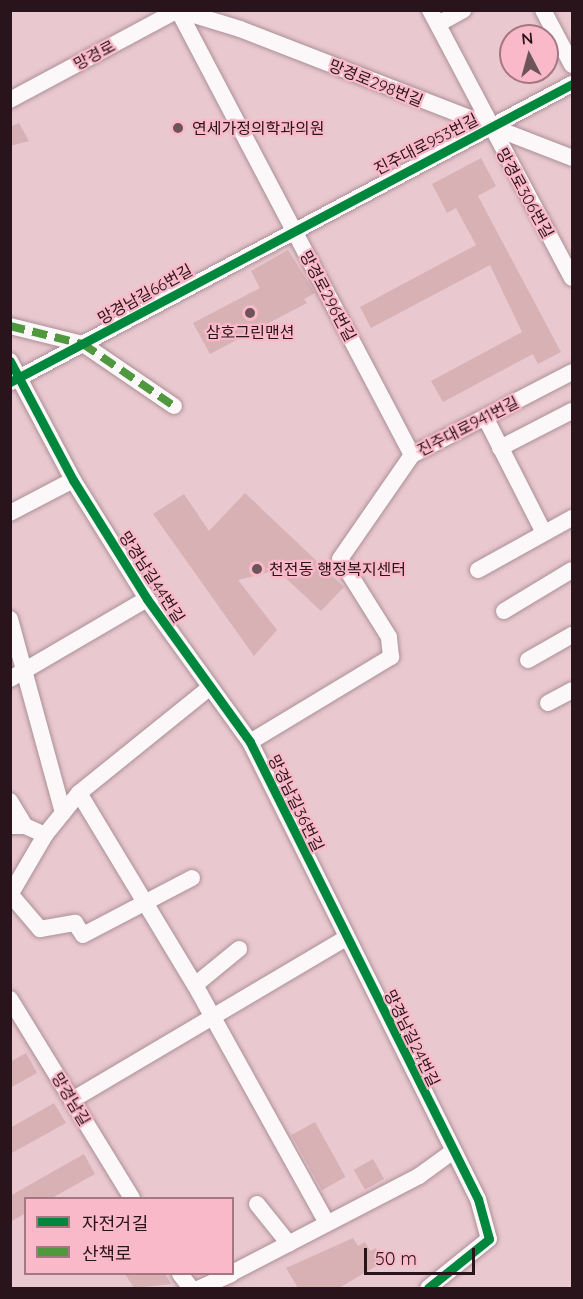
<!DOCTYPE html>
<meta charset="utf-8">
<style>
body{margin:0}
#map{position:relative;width:583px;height:1299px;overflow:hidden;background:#eac8d0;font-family:Quicksand,"Noto Sans KR",sans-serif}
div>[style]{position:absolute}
.building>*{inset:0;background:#d7b1b4;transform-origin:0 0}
.roads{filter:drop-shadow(0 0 2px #aa9096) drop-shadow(0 0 2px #aa9096)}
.minor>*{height:16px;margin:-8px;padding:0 8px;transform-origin:8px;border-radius:8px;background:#fcf7f8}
.quiet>*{height:8px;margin-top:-4px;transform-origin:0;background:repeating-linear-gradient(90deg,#4f983e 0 15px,transparent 0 23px)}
.cycleway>*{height:9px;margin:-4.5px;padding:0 4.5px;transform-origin:4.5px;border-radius:4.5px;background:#00873e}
.dots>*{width:16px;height:16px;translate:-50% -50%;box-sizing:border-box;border:3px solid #f9b9c9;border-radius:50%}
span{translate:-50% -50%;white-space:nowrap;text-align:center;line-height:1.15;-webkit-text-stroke:4.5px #f9b9c9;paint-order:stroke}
.street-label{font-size:16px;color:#2a141b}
.poi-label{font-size:16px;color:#2a141b}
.left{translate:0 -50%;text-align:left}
.frame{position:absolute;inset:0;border:12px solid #2a141b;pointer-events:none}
.legend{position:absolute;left:24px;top:1197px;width:210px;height:78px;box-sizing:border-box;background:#f9b9c9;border:2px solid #a67783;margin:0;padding:8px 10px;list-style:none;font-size:18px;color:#2a141b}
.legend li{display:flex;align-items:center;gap:12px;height:30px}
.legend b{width:30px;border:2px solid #a67783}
.north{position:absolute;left:499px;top:24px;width:60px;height:60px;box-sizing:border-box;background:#f9b9c9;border:2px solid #a67783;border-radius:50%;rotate:354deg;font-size:16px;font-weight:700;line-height:24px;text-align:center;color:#2a141b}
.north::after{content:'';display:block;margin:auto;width:21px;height:27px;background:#6d535a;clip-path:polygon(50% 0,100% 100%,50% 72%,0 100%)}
.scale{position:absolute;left:364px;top:1248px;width:111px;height:27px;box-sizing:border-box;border:3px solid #2a141b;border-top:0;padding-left:8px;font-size:18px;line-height:21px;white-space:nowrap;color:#2a141b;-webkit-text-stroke:4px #f9b9c9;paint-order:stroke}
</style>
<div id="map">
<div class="building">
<i style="clip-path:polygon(19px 123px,29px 141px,10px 146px,10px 127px)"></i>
<i style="clip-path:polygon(481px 158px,496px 186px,478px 196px,561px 352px,538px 364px,533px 354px,443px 402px,431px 381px,522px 332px,490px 265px,371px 328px,360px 307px,476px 245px,456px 208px,447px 213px,432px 184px)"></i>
<i style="clip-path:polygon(288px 250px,315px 293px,304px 299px,307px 303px,210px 354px,193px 323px,260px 288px,251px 271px)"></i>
<i style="clip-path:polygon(245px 493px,344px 587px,321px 611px,277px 570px,238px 580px,277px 630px,254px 656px,153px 514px,184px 494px,209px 531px)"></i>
<i style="clip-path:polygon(26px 1053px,37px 1073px,10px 1088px,10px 1062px)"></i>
<i style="clip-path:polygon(54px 1103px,66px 1123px,10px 1154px,10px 1128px)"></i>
<i style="left:315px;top:1122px;width:63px;height:27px;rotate:61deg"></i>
<i style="clip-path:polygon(84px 1154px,95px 1174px,52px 1198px,26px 1198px,26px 1213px,10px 1222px,10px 1196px)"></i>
<i style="left:373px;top:1159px;width:23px;height:22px;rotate:61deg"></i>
<i style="clip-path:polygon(353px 1238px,358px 1246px,365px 1242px,370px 1251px,376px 1248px,383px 1262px,339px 1288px,298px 1288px,286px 1268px)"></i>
<i style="clip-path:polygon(125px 1274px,165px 1274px,171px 1284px,134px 1288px)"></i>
</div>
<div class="roads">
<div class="minor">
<i style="left:178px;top:10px;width:503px;rotate:62.26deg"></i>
<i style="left:178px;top:10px;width:65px;rotate:17deg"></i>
<i style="left:240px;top:29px;width:356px;rotate:21.2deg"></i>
<i style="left:430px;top:10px;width:303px;rotate:62.1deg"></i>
<i style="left:543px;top:10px;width:62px;rotate:62.2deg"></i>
<i style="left:438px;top:24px;width:29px;rotate:-29deg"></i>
<i style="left:10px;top:100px;width:191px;rotate:-28.2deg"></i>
<i style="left:10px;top:326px;width:75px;rotate:13.9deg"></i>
<i style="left:83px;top:344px;width:110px;rotate:34.3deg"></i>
<i style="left:10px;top:361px;width:135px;rotate:62.1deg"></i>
<i style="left:73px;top:480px;width:140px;rotate:58.1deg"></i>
<i style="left:147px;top:599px;width:176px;rotate:54.2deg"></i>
<i style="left:250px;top:742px;width:511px;rotate:63.49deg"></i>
<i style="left:478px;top:1199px;width:41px;rotate:74.6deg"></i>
<i style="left:489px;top:1239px;width:78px;rotate:141.2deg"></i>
<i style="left:11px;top:382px;width:635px;rotate:-27.98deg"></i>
<i style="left:485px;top:417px;width:130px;rotate:63deg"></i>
<i style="left:500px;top:448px;width:81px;rotate:-27.2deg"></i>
<i style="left:10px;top:513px;width:71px;rotate:-27.6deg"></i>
<i style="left:478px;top:570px;width:107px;rotate:-29deg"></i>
<i style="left:504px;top:611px;width:79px;rotate:-31.1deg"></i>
<i style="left:10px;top:619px;width:201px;rotate:74.7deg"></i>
<i style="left:528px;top:660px;width:51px;rotate:-29.6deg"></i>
<i style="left:10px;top:679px;width:159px;rotate:-30.3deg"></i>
<i style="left:548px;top:703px;width:27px;rotate:-28deg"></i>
<i style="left:250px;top:742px;width:165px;rotate:-31.1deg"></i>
<i style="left:391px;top:657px;width:20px;rotate:-96deg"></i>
<i style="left:389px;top:637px;width:92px;rotate:-122.1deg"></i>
<i style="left:340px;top:559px;width:126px;rotate:-55.3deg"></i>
<i style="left:412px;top:455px;width:180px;rotate:-27.4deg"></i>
<i style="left:79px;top:793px;width:224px;rotate:58.9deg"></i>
<i style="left:195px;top:985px;width:272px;rotate:61deg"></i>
<i style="left:10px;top:801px;width:29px;rotate:59deg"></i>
<i style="left:10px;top:826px;width:15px"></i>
<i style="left:25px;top:826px;width:22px;rotate:24deg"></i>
<i style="left:10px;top:895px;width:69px;rotate:-59.7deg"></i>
<i style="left:45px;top:835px;width:54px;rotate:-51deg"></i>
<i style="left:79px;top:793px;width:167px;rotate:-38.9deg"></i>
<i style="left:11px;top:895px;width:45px;rotate:49.5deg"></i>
<i style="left:40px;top:929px;width:36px;rotate:-10deg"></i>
<i style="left:75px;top:923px;width:14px;rotate:56deg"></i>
<i style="left:83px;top:935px;width:123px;rotate:-27.6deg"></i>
<i style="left:195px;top:985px;width:57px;rotate:-39.3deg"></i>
<i style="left:10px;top:999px;width:233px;rotate:58.5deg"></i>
<i style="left:72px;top:1100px;width:318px;rotate:-30.6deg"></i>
<i style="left:257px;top:1204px;width:51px;rotate:51.3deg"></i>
<i style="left:232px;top:1273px;width:211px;rotate:-27.4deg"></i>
<i style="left:419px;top:1176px;width:41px;rotate:-36deg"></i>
<i style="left:180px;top:1274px;width:18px;rotate:52deg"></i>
<i style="left:200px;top:1288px;width:34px;rotate:-24deg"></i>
</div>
</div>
<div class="quiet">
<i style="left:10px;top:326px;width:75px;rotate:13.9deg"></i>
<i style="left:83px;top:344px;width:110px;rotate:34.3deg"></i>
</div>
<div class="cycleway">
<i style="left:10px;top:361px;width:135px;rotate:62.1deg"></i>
<i style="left:73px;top:480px;width:140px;rotate:58.1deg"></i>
<i style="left:147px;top:599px;width:176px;rotate:54.2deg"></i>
<i style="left:250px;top:742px;width:511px;rotate:63.49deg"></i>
<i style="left:478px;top:1199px;width:41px;rotate:74.6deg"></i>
<i style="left:489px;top:1239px;width:78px;rotate:141.2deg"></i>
<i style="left:10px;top:382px;width:636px;rotate:-27.93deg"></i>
</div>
<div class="dots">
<i style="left:178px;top:128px;background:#6d535a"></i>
<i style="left:250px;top:313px;background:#6d535a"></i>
<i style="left:257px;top:569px;background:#6d535a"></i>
</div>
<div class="street-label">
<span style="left:94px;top:55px;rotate:-28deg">망경로</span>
<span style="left:376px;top:83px;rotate:22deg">망경로298번길</span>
<span style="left:426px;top:144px;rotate:-27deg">진주대로953번길</span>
<span style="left:525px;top:193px;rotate:61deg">망경로306번길</span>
<span style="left:145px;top:294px;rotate:-29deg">망경남길66번길</span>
<span style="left:328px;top:296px;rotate:62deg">망경로296번길</span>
<span style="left:468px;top:426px;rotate:-27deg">진주대로941번길</span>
<span style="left:152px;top:577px;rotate:57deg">망경남길44번길</span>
<span style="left:296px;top:803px;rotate:64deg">망경남길36번길</span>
<span style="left:412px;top:1038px;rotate:64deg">망경남길24번길</span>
<span style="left:71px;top:1099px;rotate:59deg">망경남길</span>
</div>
<div class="poi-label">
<span class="left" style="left:192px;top:128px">연세가정의학과의원</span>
<span style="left:250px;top:332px">삼호그린맨션</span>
<span class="left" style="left:269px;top:569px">천전동 행정복지센터</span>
</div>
<div class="frame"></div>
<ul class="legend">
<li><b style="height:8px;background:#00873e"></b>자전거길</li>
<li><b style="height:8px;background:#4f983e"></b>산책로</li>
</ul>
<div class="north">N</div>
<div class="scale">50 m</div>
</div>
